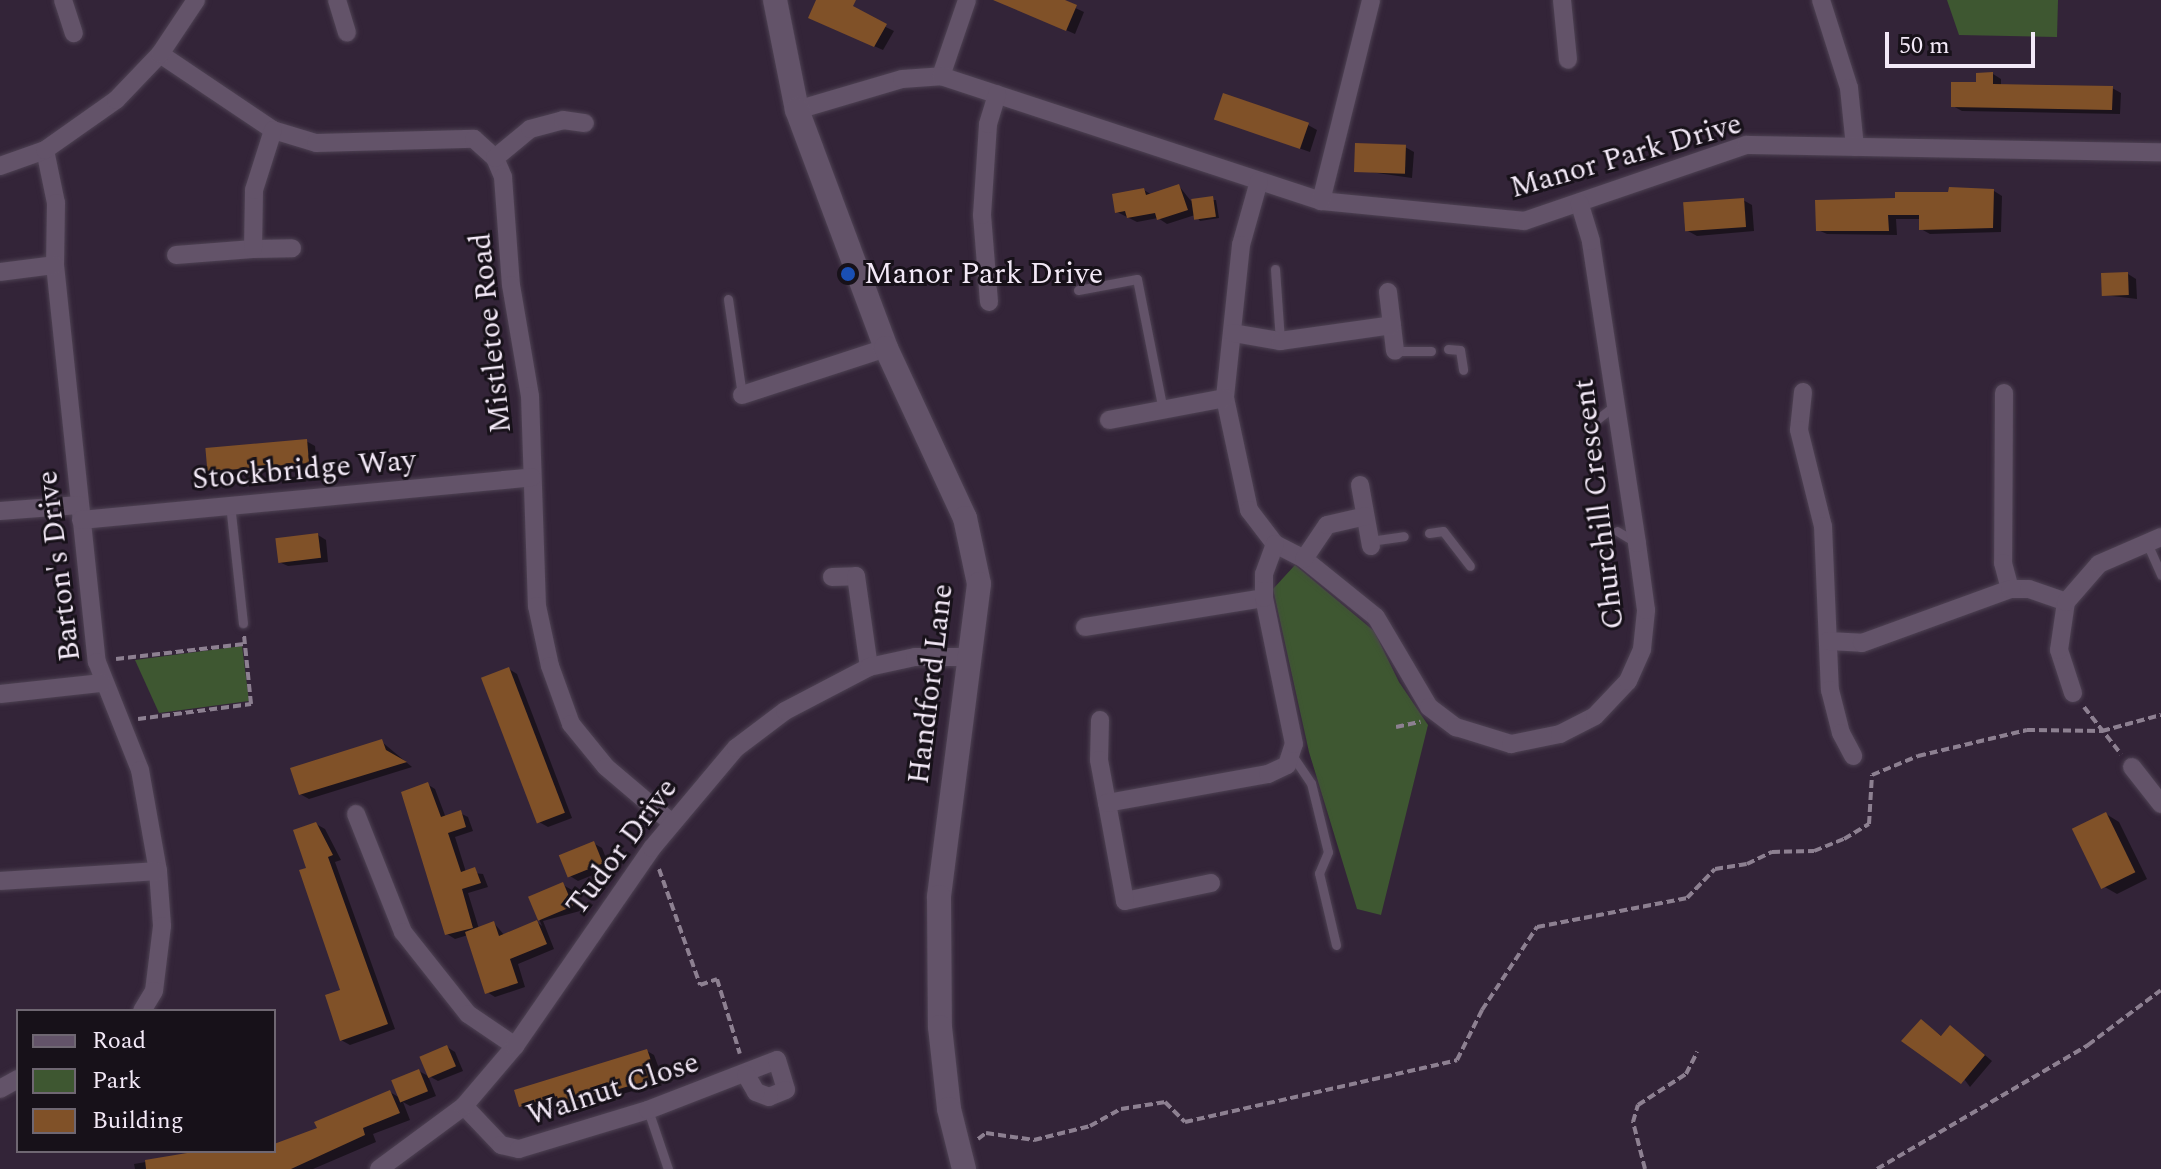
<!DOCTYPE html>
<style>
body{margin:0}
#map{position:relative;width:2161px;height:1169px;overflow:hidden;background:#332438;font-family:Spectral,serif}
div>[style]{position:absolute}
.green>*{inset:0;background:#3e5731}
.shadow>*{inset:0;background:#0007}
.building>*{inset:0;background:#805128;transform-origin:0 0}
.path>*{height:4px;margin-top:-2px;transform-origin:0;background:repeating-linear-gradient(90deg,#8d8091 0 8px,transparent 0 12px)}
.roads{filter:drop-shadow(0 0 2px #4e4253) drop-shadow(0 0 2px #4e4253)}
.lane>*{height:9px;margin:-4.5px;padding:0 4.5px;transform-origin:4.5px;border-radius:4.5px;background:#635369}
.street>*{height:18px;margin:-9px;padding:0 9px;transform-origin:9px;border-radius:9px;background:#635369}
.secondary>*{height:24px;margin:-12px;padding:0 12px;transform-origin:12px;border-radius:12px;background:#635369}
.dots>*{width:22px;height:22px;translate:-50% -50%;box-sizing:border-box;border:4px solid #171119;border-radius:50%}
span{translate:-50% -50%;white-space:nowrap;text-align:center;line-height:1.15;-webkit-text-stroke:6px #171119;paint-order:stroke}
.street-label{font-size:30px;color:#f3e9f7}
.poi-label{font-size:30px;color:#f3e9f7}
.left{translate:0 -50%;text-align:left}
.legend{position:absolute;left:16px;top:1009px;width:260px;height:144px;box-sizing:border-box;background:#171119;border:2px solid #6f6772;margin:0;padding:10px 14px;list-style:none;font-size:24px;color:#f3e9f7}
.legend li{display:flex;align-items:center;gap:16px;height:40px}
.legend b{width:40px;border:2px solid #6f6772}
.scale{position:absolute;left:1885px;top:32px;width:150px;height:36px;box-sizing:border-box;border:4px solid #f3e9f7;border-top:0;padding-left:10px;font-size:24px;line-height:28px;white-space:nowrap;color:#f3e9f7;-webkit-text-stroke:6px #171119;paint-order:stroke}
</style>
<div id="map">
<div class="green">
<i style="clip-path:polygon(1947px 0,2058px 0,2057px 37px,1959px 35px)"></i>
<i style="clip-path:polygon(1295px 565px,1374px 631px,1399px 682px,1428px 725px,1381px 915px,1357px 909px,1309px 752px,1273px 589px)"></i>
<i style="clip-path:polygon(242px 646px,249px 701px,159px 713px,135px 660px)"></i>
</div>
<div class="shadow">
<i style="clip-path:polygon(819px 0,830px 0,894px 31px,883px 50px,819px 22px)"></i>
<i style="clip-path:polygon(997px 0,1058px 0,1084px 12px,1075px 34px)"></i>
<i style="clip-path:polygon(1993px 74px,2001px 79px,2001px 86px,2112px 88px,2121px 93px,2120px 114px,1962px 111px,1953px 106px)"></i>
<i style="clip-path:polygon(1216px 119px,1308px 125px,1317px 130px,1310px 152px)"></i>
<i style="clip-path:polygon(1405px 147px,1414px 152px,1412px 178px,1356px 170px)"></i>
<i style="clip-path:polygon(1179px 186px,1191px 201px,1216px 200px,1219px 218px,1200px 221px,1195px 215px,1167px 224px,1158px 218px,1137px 222px,1117px 212px,1144px 190px,1152px 195px)"></i>
<i style="clip-path:polygon(1994px 191px,2002px 196px,2001px 232px,1930px 234px,1921px 229px,1921px 219px,1896px 219px,1897px 235px,1827px 234px,1818px 230px,1897px 200px)"></i>
<i style="clip-path:polygon(1743px 200px,1752px 205px,1754px 231px,1697px 236px,1688px 231px)"></i>
<i style="clip-path:polygon(2128px 274px,2136px 279px,2137px 299px,2104px 295px)"></i>
<i style="clip-path:polygon(306px 441px,315px 446px,317px 467px,217px 477px,209px 472px)"></i>
<i style="clip-path:polygon(318px 535px,326px 540px,328px 562px,288px 566px,279px 562px)"></i>
<i style="clip-path:polygon(509px 669px,517px 674px,572px 818px,548px 827px,539px 822px)"></i>
<i style="clip-path:polygon(382px 742px,412px 767px,309px 799px,300px 794px)"></i>
<i style="clip-path:polygon(427px 784px,435px 789px,446px 818px,460px 813px,468px 817px,473px 831px,455px 837px,466px 872px,483px 874px,488px 887px,468px 893px,479px 929px,494px 923px,505px 936px,537px 922px,542px 926px,530px 898px,563px 885px,572px 890px,580px 911px,543px 921px,554px 949px,518px 964px,525px 987px,495px 997px,487px 992px,468px 935px,455px 939px,447px 934px)"></i>
<i style="clip-path:polygon(2106px 814px,2119px 822px,2147px 879px,2117px 894px,2103px 886px)"></i>
<i style="clip-path:polygon(316px 824px,325px 829px,341px 860px,335px 862px,395px 1029px,350px 1045px,341px 1040px,342px 991px)"></i>
<i style="clip-path:polygon(593px 843px,602px 848px,610px 868px,578px 881px,570px 876px)"></i>
<i style="clip-path:polygon(1921px 1021px,1943px 1037px,1959px 1033px,1992px 1061px,1970px 1087px)"></i>
<i style="clip-path:polygon(447px 1047px,455px 1052px,463px 1071px,438px 1081px,429px 1076px)"></i>
<i style="clip-path:polygon(647px 1051px,654px 1055px,664px 1082px,570px 1109px,561px 1101px,528px 1110px,521px 1106px)"></i>
<i style="clip-path:polygon(419px 1071px,428px 1076px,436px 1096px,410px 1106px,403px 1102px,410px 1120px,373px 1134px,376px 1142px,313px 1169px,135px 1169px,134px 1164px,210px 1151px,274px 1151px,274px 1146px,319px 1130px,390px 1092px,400px 1098px)"></i>
</div>
<div class="building">
<i style="clip-path:polygon(816px 0,856px 0,853px 6px,887px 24px,874px 47px,808px 18px)"></i>
<i style="clip-path:polygon(993px 0,1065px 0,1077px 5px,1066px 31px)"></i>
<i style="clip-path:polygon(1993px 72px,1993px 84px,2113px 86px,2112px 110px,1951px 107px,1951px 82px,1976px 82px,1976px 73px)"></i>
<i style="left:1223px;top:93px;width:91px;height:28px;rotate:19deg"></i>
<i style="left:1355px;top:143px;width:51px;height:29px;rotate:2deg"></i>
<i style="clip-path:polygon(1179px 184px,1188px 210px,1157px 220px,1155px 213px,1127px 218px,1125px 211px,1115px 213px,1112px 194px,1144px 188px,1146px 195px)"></i>
<i style="clip-path:polygon(1949px 187px,1994px 189px,1993px 228px,1919px 230px,1919px 215px,1888px 215px,1889px 231px,1816px 231px,1815px 200px,1895px 198px,1895px 192px,1948px 192px)"></i>
<i style="left:1213px;top:196px;width:21px;height:22px;rotate:82deg"></i>
<i style="left:1744px;top:198px;width:29px;height:61px;rotate:86deg"></i>
<i style="left:2128px;top:272px;width:23px;height:27px;rotate:88deg"></i>
<i style="left:307px;top:439px;width:24px;height:102px;rotate:85deg"></i>
<i style="left:318px;top:533px;width:25px;height:43px;rotate:83deg"></i>
<i style="left:509px;top:667px;width:156px;height:30px;rotate:69deg"></i>
<i style="clip-path:polygon(382px 739px,386px 750px,407px 762px,299px 795px,290px 768px)"></i>
<i style="clip-path:polygon(428px 782px,441px 817px,461px 810px,466px 827px,448px 833px,461px 872px,475px 867px,481px 883px,462px 889px,473px 928px,445px 935px,401px 792px)"></i>
<i style="left:2106px;top:812px;width:67px;height:38px;rotate:64deg"></i>
<i style="clip-path:polygon(316px 822px,333px 855px,328px 857px,388px 1024px,340px 1041px,325px 995px,340px 990px,299px 870px,306px 868px,293px 830px)"></i>
<i style="left:594px;top:841px;width:24px;height:38px;rotate:68deg"></i>
<i style="left:563px;top:882px;width:26px;height:38px;rotate:67deg"></i>
<i style="clip-path:polygon(537px 920px,547px 944px,510px 959px,518px 983px,485px 994px,465px 932px,494px 921px,499px 936px)"></i>
<i style="clip-path:polygon(1921px 1019px,1941px 1036px,1950px 1025px,1985px 1055px,1961px 1084px,1901px 1041px)"></i>
<i style="left:447px;top:1045px;width:23px;height:30px;rotate:67deg"></i>
<i style="clip-path:polygon(647px 1049px,657px 1078px,560px 1106px,557px 1096px,519px 1107px,514px 1090px)"></i>
<i style="left:419px;top:1069px;width:24px;height:30px;rotate:68deg"></i>
<i style="clip-path:polygon(390px 1090px,400px 1113px,363px 1128px,365px 1135px,291px 1169px,146px 1169px,145px 1160px,199px 1151px,274px 1151px,274px 1144px,317px 1128px,314px 1122px)"></i>
</div>
<div class="path">
<i style="left:116px;top:659px;width:129px;rotate:-6.7deg"></i>
<i style="left:2084px;top:707px;width:60px;rotate:51.8deg"></i>
<i style="left:138px;top:719px;width:114px;rotate:-7.6deg"></i>
<i style="left:251px;top:704px;width:69px;rotate:-95.8deg"></i>
<i style="left:1396px;top:727px;width:25px;rotate:-12deg"></i>
<i style="left:1872px;top:775px;width:50px;rotate:-22.4deg"></i>
<i style="left:1918px;top:756px;width:112px;rotate:-13.4deg"></i>
<i style="left:2027px;top:730px;width:75px;rotate:0.8deg"></i>
<i style="left:2102px;top:731px;width:61px;rotate:-15.2deg"></i>
<i style="left:659px;top:869px;width:123px;rotate:70.5deg"></i>
<i style="left:700px;top:985px;width:18px;rotate:-19deg"></i>
<i style="left:717px;top:979px;width:78px;rotate:73deg"></i>
<i style="left:978px;top:1139px;width:10px;rotate:-37deg"></i>
<i style="left:986px;top:1133px;width:49px;rotate:8.3deg"></i>
<i style="left:1034px;top:1140px;width:58px;rotate:-14deg"></i>
<i style="left:1090px;top:1126px;width:35px;rotate:-29deg"></i>
<i style="left:1121px;top:1109px;width:45px;rotate:-9deg"></i>
<i style="left:1165px;top:1102px;width:28px;rotate:45deg"></i>
<i style="left:1185px;top:1122px;width:279px;rotate:-12.8deg"></i>
<i style="left:1457px;top:1060px;width:56px;rotate:-63.4deg"></i>
<i style="left:1482px;top:1010px;width:100px;rotate:-56.5deg"></i>
<i style="left:1537px;top:927px;width:153px;rotate:-10.9deg"></i>
<i style="left:1687px;top:898px;width:40px;rotate:-46deg"></i>
<i style="left:1715px;top:869px;width:32px;rotate:-9deg"></i>
<i style="left:1747px;top:864px;width:28px;rotate:-26deg"></i>
<i style="left:1772px;top:852px;width:42px;rotate:-1.4deg"></i>
<i style="left:1814px;top:851px;width:32px;rotate:-22deg"></i>
<i style="left:1844px;top:839px;width:29px;rotate:-31deg"></i>
<i style="left:1869px;top:824px;width:49px;rotate:-86.5deg"></i>
<i style="left:1645px;top:1169px;width:49px;rotate:-104.3deg"></i>
<i style="left:1633px;top:1122px;width:18px;rotate:-74deg"></i>
<i style="left:1638px;top:1105px;width:57px;rotate:-32.9deg"></i>
<i style="left:1686px;top:1074px;width:25px;rotate:-63deg"></i>
<i style="left:1877px;top:1169px;width:245px;rotate:-30.4deg"></i>
<i style="left:2088px;top:1045px;width:91px;rotate:-37deg"></i>
</div>
<div class="roads">
<div class="lane">
<i style="left:1275px;top:269px;width:72px;rotate:86deg"></i>
<i style="left:1078px;top:290px;width:60px;rotate:-10.6deg"></i>
<i style="left:1137px;top:279px;width:134px;rotate:78.8deg"></i>
<i style="left:728px;top:299px;width:97px;rotate:81.7deg"></i>
<i style="left:1448px;top:349px;width:12px;rotate:5deg"></i>
<i style="left:1460px;top:350px;width:20px;rotate:81deg"></i>
<i style="left:1395px;top:351px;width:36px"></i>
<i style="left:1595px;top:421px;width:28px;rotate:-38deg"></i>
<i style="left:230px;top:504px;width:120px;rotate:83.8deg"></i>
<i style="left:1617px;top:531px;width:21px;rotate:31deg"></i>
<i style="left:1429px;top:533px;width:14px;rotate:-8deg"></i>
<i style="left:1443px;top:531px;width:44px;rotate:52.4deg"></i>
<i style="left:1370px;top:541px;width:34px;rotate:-8deg"></i>
<i style="left:2147px;top:543px;width:35px;rotate:66deg"></i>
<i style="left:1292px;top:755px;width:34px;rotate:56deg"></i>
<i style="left:1311px;top:783px;width:71px;rotate:76.2deg"></i>
<i style="left:1328px;top:852px;width:23px;rotate:113deg"></i>
<i style="left:1319px;top:873px;width:74px;rotate:76.7deg"></i>
<i style="left:648px;top:1110px;width:62px;rotate:71.3deg"></i>
</div>
<div class="street">
<i style="left:63px;top:0;width:35px;rotate:72deg"></i>
<i style="left:337px;top:0;width:34px;rotate:73deg"></i>
<i style="left:1562px;top:0;width:60px;rotate:84.3deg"></i>
<i style="left:1821px;top:0;width:92px;rotate:72.3deg"></i>
<i style="left:1849px;top:88px;width:59px;rotate:84.2deg"></i>
<i style="left:160px;top:54px;width:136px;rotate:33.9deg"></i>
<i style="left:273px;top:130px;width:45px;rotate:16.8deg"></i>
<i style="left:316px;top:143px;width:158px;rotate:-1.5deg"></i>
<i style="left:474px;top:139px;width:28px;rotate:42deg"></i>
<i style="left:495px;top:158px;width:21px;rotate:67deg"></i>
<i style="left:503px;top:177px;width:108px;rotate:85.8deg"></i>
<i style="left:511px;top:285px;width:113px;rotate:80.3deg"></i>
<i style="left:530px;top:396px;width:210px;rotate:88.1deg"></i>
<i style="left:537px;top:606px;width:61px;rotate:77.8deg"></i>
<i style="left:550px;top:666px;width:62px;rotate:70.1deg"></i>
<i style="left:571px;top:724px;width:55px;rotate:50.9deg"></i>
<i style="left:606px;top:767px;width:87px;rotate:40.3deg"></i>
<i style="left:941px;top:76px;width:80px;rotate:-71.1deg"></i>
<i style="left:797px;top:110px;width:109px;rotate:-16.4deg"></i>
<i style="left:902px;top:79px;width:39px;rotate:-4deg"></i>
<i style="left:941px;top:76px;width:400px;rotate:18.2deg"></i>
<i style="left:1321px;top:201px;width:204px;rotate:5.6deg"></i>
<i style="left:1524px;top:221px;width:235px;rotate:-18.9deg"></i>
<i style="left:1746px;top:145px;width:415px;rotate:1deg"></i>
<i style="left:45px;top:150px;width:54px;rotate:78.3deg"></i>
<i style="left:56px;top:203px;width:62px;rotate:90.9deg"></i>
<i style="left:55px;top:265px;width:399px;rotate:84deg"></i>
<i style="left:97px;top:662px;width:116px;rotate:68.3deg"></i>
<i style="left:140px;top:770px;width:103px;rotate:79.9deg"></i>
<i style="left:158px;top:871px;width:55px;rotate:85.8deg"></i>
<i style="left:162px;top:926px;width:65px;rotate:97deg"></i>
<i style="left:154px;top:991px;width:23px;rotate:121deg"></i>
<i style="left:495px;top:158px;width:45px;rotate:-39.6deg"></i>
<i style="left:530px;top:129px;width:34px;rotate:-15deg"></i>
<i style="left:563px;top:120px;width:22px;rotate:8deg"></i>
<i style="left:0;top:166px;width:48px;rotate:-19.6deg"></i>
<i style="left:45px;top:150px;width:87px;rotate:-35.2deg"></i>
<i style="left:116px;top:100px;width:64px;rotate:-46.3deg"></i>
<i style="left:160px;top:54px;width:65px;rotate:-56.3deg"></i>
<i style="left:1259px;top:181px;width:66px;rotate:105.7deg"></i>
<i style="left:1241px;top:245px;width:154px;rotate:96deg"></i>
<i style="left:1225px;top:398px;width:115px;rotate:77.9deg"></i>
<i style="left:1249px;top:510px;width:43px;rotate:52.6deg"></i>
<i style="left:1275px;top:544px;width:33px;rotate:27deg"></i>
<i style="left:1304px;top:559px;width:92px;rotate:38.9deg"></i>
<i style="left:1376px;top:617px;width:104px;rotate:59.5deg"></i>
<i style="left:1429px;top:707px;width:34px;rotate:37deg"></i>
<i style="left:1456px;top:727px;width:58px;rotate:17.2deg"></i>
<i style="left:1511px;top:744px;width:50px;rotate:-11.5deg"></i>
<i style="left:1560px;top:734px;width:39px;rotate:-27deg"></i>
<i style="left:1595px;top:716px;width:48px;rotate:-46.7deg"></i>
<i style="left:1628px;top:681px;width:35px;rotate:-66deg"></i>
<i style="left:1642px;top:649px;width:39px;rotate:-84deg"></i>
<i style="left:1646px;top:610px;width:68px;rotate:-97.7deg"></i>
<i style="left:1637px;top:543px;width:305px;rotate:-98.7deg"></i>
<i style="left:1591px;top:241px;width:39px;rotate:-107deg"></i>
<i style="left:1321px;top:201px;width:207px;rotate:-76deg"></i>
<i style="left:253px;top:249px;width:39px;rotate:-1deg"></i>
<i style="left:176px;top:255px;width:77px;rotate:-4.5deg"></i>
<i style="left:253px;top:249px;width:59px;rotate:-89deg"></i>
<i style="left:254px;top:190px;width:63px;rotate:-72.4deg"></i>
<i style="left:0;top:272px;width:55px;rotate:-7.3deg"></i>
<i style="left:1388px;top:292px;width:59px;rotate:83.2deg"></i>
<i style="left:989px;top:302px;width:87px;rotate:-94.6deg"></i>
<i style="left:982px;top:215px;width:91px;rotate:-86.2deg"></i>
<i style="left:988px;top:124px;width:31px;rotate:-73deg"></i>
<i style="left:1233px;top:333px;width:48px;rotate:9.7deg"></i>
<i style="left:1280px;top:341px;width:113px;rotate:-8.1deg"></i>
<i style="left:1803px;top:392px;width:38px;rotate:96deg"></i>
<i style="left:1799px;top:430px;width:99px;rotate:76deg"></i>
<i style="left:1823px;top:526px;width:164px;rotate:87.6deg"></i>
<i style="left:1830px;top:690px;width:44px;rotate:75.7deg"></i>
<i style="left:1841px;top:733px;width:26px;rotate:62deg"></i>
<i style="left:2004px;top:393px;width:170px;rotate:90.3deg"></i>
<i style="left:2003px;top:563px;width:27px;rotate:75deg"></i>
<i style="left:742px;top:395px;width:151px;rotate:-18.1deg"></i>
<i style="left:1109px;top:420px;width:118px;rotate:-10.7deg"></i>
<i style="left:1360px;top:485px;width:62px;rotate:79.8deg"></i>
<i style="left:0;top:511px;width:79px;rotate:-4.3deg"></i>
<i style="left:81px;top:520px;width:453px;rotate:-5.4deg"></i>
<i style="left:1304px;top:559px;width:41px;rotate:-55.9deg"></i>
<i style="left:1327px;top:525px;width:39px;rotate:-13deg"></i>
<i style="left:832px;top:577px;width:24px;rotate:-2deg"></i>
<i style="left:856px;top:576px;width:92px;rotate:81.9deg"></i>
<i style="left:1085px;top:627px;width:181px;rotate:-9.2deg"></i>
<i style="left:1828px;top:641px;width:34px;rotate:3deg"></i>
<i style="left:1862px;top:643px;width:158px;rotate:-20deg"></i>
<i style="left:2010px;top:589px;width:19px"></i>
<i style="left:2029px;top:589px;width:39px;rotate:19deg"></i>
<i style="left:2073px;top:693px;width:45px;rotate:-108deg"></i>
<i style="left:2059px;top:650px;width:49px;rotate:-81.7deg"></i>
<i style="left:2066px;top:602px;width:50px;rotate:-49deg"></i>
<i style="left:2099px;top:564px;width:68px;rotate:-23.5deg"></i>
<i style="left:0;top:694px;width:103px;rotate:-6.2deg"></i>
<i style="left:1100px;top:720px;width:40px;rotate:91.4deg"></i>
<i style="left:1099px;top:760px;width:44px;rotate:79.5deg"></i>
<i style="left:2132px;top:767px;width:47px;rotate:51.9deg"></i>
<i style="left:356px;top:814px;width:127px;rotate:68.3deg"></i>
<i style="left:403px;top:932px;width:105px;rotate:51.6deg"></i>
<i style="left:468px;top:1014px;width:57px;rotate:34.2deg"></i>
<i style="left:0;top:881px;width:158px;rotate:-3.6deg"></i>
<i style="left:1211px;top:883px;width:88px;rotate:168.2deg"></i>
<i style="left:1125px;top:901px;width:100px;rotate:-100.4deg"></i>
<i style="left:1107px;top:803px;width:164px;rotate:-10.2deg"></i>
<i style="left:1268px;top:774px;width:21px;rotate:-25deg"></i>
<i style="left:1287px;top:765px;width:22px;rotate:-72deg"></i>
<i style="left:1294px;top:744px;width:149px;rotate:-101.6deg"></i>
<i style="left:1264px;top:598px;width:24px;rotate:-90deg"></i>
<i style="left:1264px;top:574px;width:32px;rotate:-70deg"></i>
<i style="left:0;top:1089px;width:21px;rotate:-29deg"></i>
<i style="left:464px;top:1106px;width:54px;rotate:46.5deg"></i>
<i style="left:501px;top:1145px;width:18px;rotate:13deg"></i>
<i style="left:519px;top:1149px;width:135px;rotate:-16.8deg"></i>
<i style="left:648px;top:1110px;width:138px;rotate:-21.2deg"></i>
<i style="left:777px;top:1060px;width:31px;rotate:73deg"></i>
<i style="left:786px;top:1090px;width:18px;rotate:158deg"></i>
<i style="left:769px;top:1097px;width:14px;rotate:-159deg"></i>
<i style="left:756px;top:1092px;width:20px;rotate:-120deg"></i>
<i style="left:379px;top:1169px;width:106px;rotate:-36.5deg"></i>
<i style="left:464px;top:1106px;width:79px;rotate:-49.6deg"></i>
<i style="left:515px;top:1046px;width:241px;rotate:-55.3deg"></i>
<i style="left:652px;top:848px;width:131px;rotate:-50deg"></i>
<i style="left:736px;top:748px;width:61px;rotate:-37.1deg"></i>
<i style="left:785px;top:711px;width:95px;rotate:-27.6deg"></i>
<i style="left:869px;top:667px;width:47px;rotate:-12.3deg"></i>
<i style="left:915px;top:657px;width:57px"></i>
</div>
<div class="secondary">
<i style="left:775px;top:0;width:112px;rotate:78.7deg"></i>
<i style="left:797px;top:110px;width:254px;rotate:69.5deg"></i>
<i style="left:886px;top:348px;width:187px;rotate:65.1deg"></i>
<i style="left:965px;top:518px;width:67px;rotate:78deg"></i>
<i style="left:979px;top:584px;width:316px;rotate:97.3deg"></i>
<i style="left:939px;top:897px;width:130px;rotate:89.6deg"></i>
<i style="left:940px;top:1027px;width:82px;rotate:83.7deg"></i>
<i style="left:949px;top:1109px;width:62px;rotate:76deg"></i>
</div>
</div>
<div class="dots">
<i style="left:848px;top:274px;background:#1a4fb4"></i>
</div>
<div class="street-label">
<span style="left:1626px;top:156px;rotate:-16deg">Manor Park Drive</span>
<span style="left:491px;top:333px;rotate:-96deg">Mistletoe Road</span>
<span style="left:304px;top:470px;rotate:-5deg">Stockbridge Way</span>
<span style="left:1599px;top:504px;rotate:-97deg">Churchill Crescent</span>
<span style="left:59px;top:566px;rotate:-97deg">Barton's Drive</span>
<span style="left:931px;top:684px;rotate:-83deg">Handford Lane</span>
<span style="left:622px;top:847px;rotate:-53deg">Tudor Drive</span>
<span style="left:613px;top:1089px;rotate:-18deg">Walnut Close</span>
</div>
<div class="poi-label">
<span class="left" style="left:864px;top:274px">Manor Park Drive</span>
</div>
<ul class="legend">
<li><b style="height:10px;background:#635369"></b>Road</li>
<li><b style="height:22px;background:#3e5731"></b>Park</li>
<li><b style="height:22px;background:#805128"></b>Building</li>
</ul>
<div class="scale">50 m</div>
</div>
